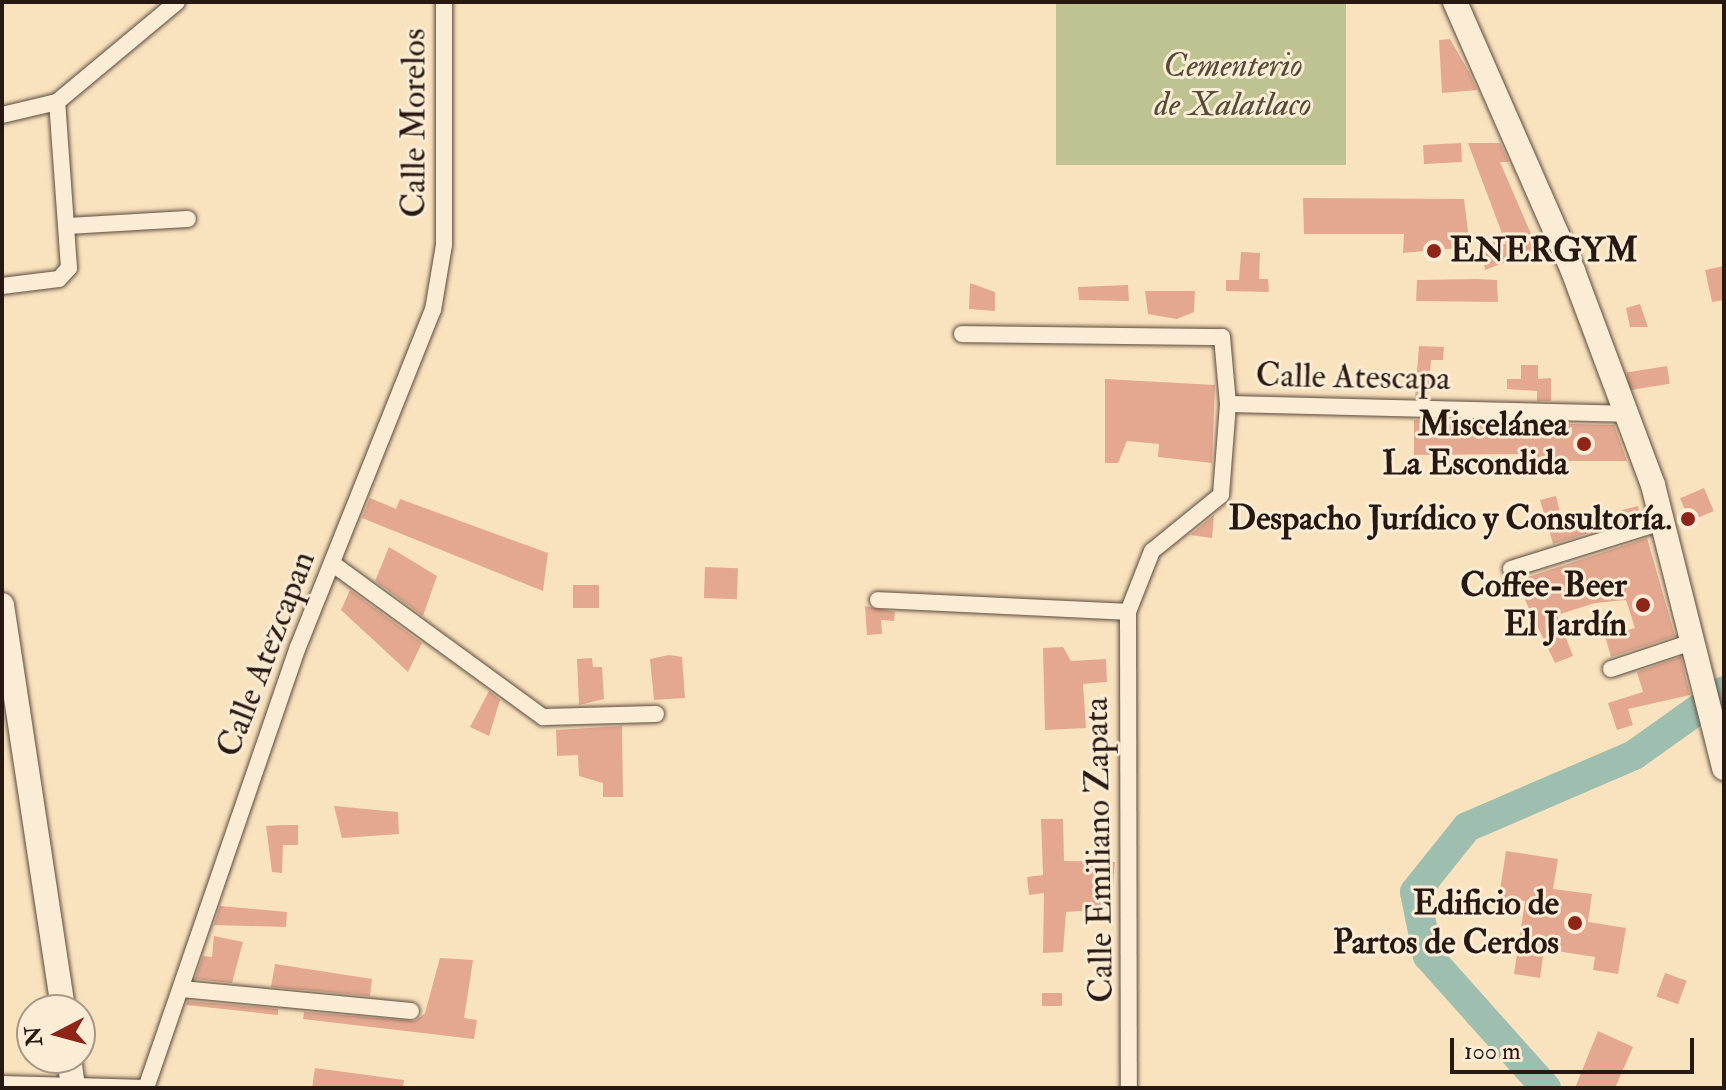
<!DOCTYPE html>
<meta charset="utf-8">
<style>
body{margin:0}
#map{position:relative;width:1726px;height:1090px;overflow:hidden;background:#f9e2be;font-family:"IM FELL Double Pica",serif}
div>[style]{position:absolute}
.green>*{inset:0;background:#bec391;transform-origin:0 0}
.river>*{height:30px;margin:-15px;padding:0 15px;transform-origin:15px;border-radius:15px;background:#9ebeb0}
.building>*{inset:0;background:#e4a890;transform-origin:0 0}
.roads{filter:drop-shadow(0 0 2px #5c4a3d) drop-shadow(0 0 2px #5c4a3d)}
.minor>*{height:16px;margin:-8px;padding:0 8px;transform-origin:8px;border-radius:8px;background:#fbecd5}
.secondary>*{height:24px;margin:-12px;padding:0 12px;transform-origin:12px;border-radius:12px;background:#fbecd5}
.dots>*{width:22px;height:22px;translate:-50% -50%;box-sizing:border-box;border:4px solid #fbecd5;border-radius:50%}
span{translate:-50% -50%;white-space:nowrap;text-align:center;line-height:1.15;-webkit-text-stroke:6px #fbecd5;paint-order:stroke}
.park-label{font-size:34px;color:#554b38;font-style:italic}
.street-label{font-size:34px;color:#281812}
.poi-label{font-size:34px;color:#281812;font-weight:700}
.left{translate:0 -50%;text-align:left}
.right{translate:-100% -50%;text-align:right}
.frame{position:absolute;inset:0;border:4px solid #281812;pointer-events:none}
.north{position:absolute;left:16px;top:994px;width:80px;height:80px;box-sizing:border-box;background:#fbecd5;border:2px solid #a79787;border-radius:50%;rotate:264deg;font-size:22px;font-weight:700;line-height:32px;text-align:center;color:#281812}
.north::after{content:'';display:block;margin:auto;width:28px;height:36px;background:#8f2418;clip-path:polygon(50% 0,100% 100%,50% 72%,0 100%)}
.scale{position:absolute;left:1450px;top:1038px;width:244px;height:36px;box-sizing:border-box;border:4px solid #281812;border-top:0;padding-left:10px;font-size:24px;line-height:28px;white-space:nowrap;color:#281812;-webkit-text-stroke:6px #fbecd5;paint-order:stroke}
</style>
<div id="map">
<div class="green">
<i style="left:1056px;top:2px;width:290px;height:163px"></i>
</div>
<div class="river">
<i style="left:1546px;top:1088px;width:177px;rotate:-131.8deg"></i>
<i style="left:1428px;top:956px;width:65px;rotate:-101.5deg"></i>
<i style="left:1415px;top:892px;width:83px;rotate:-51.3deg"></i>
<i style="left:1467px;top:827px;width:182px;rotate:-23.3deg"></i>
<i style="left:1634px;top:755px;width:110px;rotate:-35.4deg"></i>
</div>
<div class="building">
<i style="clip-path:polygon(1450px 39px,1469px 72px,1477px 90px,1442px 93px,1439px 40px)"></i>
<i style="left:1461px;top:143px;width:19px;height:38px;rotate:87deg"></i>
<i style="clip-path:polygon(1468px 143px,1500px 143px,1509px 162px,1500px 162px,1538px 250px,1485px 270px,1481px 240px,1506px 244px)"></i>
<i style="clip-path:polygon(1303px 198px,1464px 199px,1470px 247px,1403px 253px,1404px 234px,1304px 234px)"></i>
<i style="clip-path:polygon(1241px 252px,1260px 253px,1259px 279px,1268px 279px,1269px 292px,1226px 291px,1226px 280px,1239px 280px)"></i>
<i style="clip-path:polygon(1724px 266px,1724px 300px,1712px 302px,1705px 270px)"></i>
<i style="clip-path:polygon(1476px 279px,1497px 280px,1498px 302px,1416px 301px,1417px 280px)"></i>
<i style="clip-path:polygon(970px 283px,995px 292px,995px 311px,969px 309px)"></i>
<i style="clip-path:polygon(1128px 285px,1129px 301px,1079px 300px,1078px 287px)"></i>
<i style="clip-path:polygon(1145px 291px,1195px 291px,1194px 312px,1177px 319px,1148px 314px)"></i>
<i style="clip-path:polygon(1640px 304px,1648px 327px,1630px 327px,1626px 308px)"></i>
<i style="clip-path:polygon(1419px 346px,1444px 347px,1443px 360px,1431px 360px,1428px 398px,1415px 398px)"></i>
<i style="clip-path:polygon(1521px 365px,1538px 365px,1538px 379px,1551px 378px,1551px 401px,1537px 401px,1537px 391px,1507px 389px,1507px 379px,1521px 379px)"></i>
<i style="left:1667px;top:366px;width:18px;height:41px;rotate:81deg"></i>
<i style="clip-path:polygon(1105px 379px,1215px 385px,1212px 463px,1158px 457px,1159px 444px,1127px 441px,1118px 463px,1105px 463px)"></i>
<i style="clip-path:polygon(1414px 420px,1614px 425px,1627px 461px,1544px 461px,1547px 472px,1531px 478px,1525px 454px,1414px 455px)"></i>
<i style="left:1704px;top:488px;width:25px;height:26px;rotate:67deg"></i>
<i style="clip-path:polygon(1556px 496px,1563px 525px,1638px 506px,1641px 517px,1553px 544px,1540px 500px)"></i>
<i style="clip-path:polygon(370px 498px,396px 509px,400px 499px,548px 553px,543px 591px,362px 518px)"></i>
<i style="clip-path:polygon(1214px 515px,1212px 538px,1190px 535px)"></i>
<i style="clip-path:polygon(1647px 538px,1675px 636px,1611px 657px,1605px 636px,1635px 628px,1626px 600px,1595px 603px,1557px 615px,1573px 656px,1555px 663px,1516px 581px)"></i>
<i style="clip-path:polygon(389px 547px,437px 576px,423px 616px,375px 581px)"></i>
<i style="left:705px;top:567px;width:33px;height:31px;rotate:2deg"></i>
<i style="left:599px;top:585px;width:23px;height:26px;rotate:90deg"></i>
<i style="clip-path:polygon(350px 590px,422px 643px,408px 672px,341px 610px)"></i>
<i style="clip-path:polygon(865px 606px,895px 612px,894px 621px,881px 620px,882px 634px,867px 635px)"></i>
<i style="clip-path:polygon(1063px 647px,1071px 661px,1106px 659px,1107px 682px,1083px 684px,1086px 728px,1045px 730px,1043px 648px)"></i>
<i style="clip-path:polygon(669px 655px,682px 657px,685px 698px,654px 700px,650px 659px)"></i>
<i style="clip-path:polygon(1681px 657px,1690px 695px,1628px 709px,1633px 725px,1617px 730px,1608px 703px,1643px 692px,1637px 672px)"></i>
<i style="clip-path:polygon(592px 658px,593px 667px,602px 667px,604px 699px,579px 705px,577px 659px)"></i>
<i style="clip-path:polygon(489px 691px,500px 700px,489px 736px,470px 727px)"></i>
<i style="clip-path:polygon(622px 726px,623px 797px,603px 797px,603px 783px,579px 776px,578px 755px,557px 756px,556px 730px)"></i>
<i style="clip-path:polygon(334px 806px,398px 812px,399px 834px,342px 838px)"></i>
<i style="clip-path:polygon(1041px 819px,1063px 819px,1064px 861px,1115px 862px,1111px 909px,1066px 912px,1063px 952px,1043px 953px,1044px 893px,1029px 895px,1027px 877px,1043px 875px)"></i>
<i style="clip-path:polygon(283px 825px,298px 825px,298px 845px,283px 845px,282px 873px,272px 872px,266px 826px)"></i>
<i style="clip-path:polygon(1506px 851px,1558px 859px,1553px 889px,1592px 894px,1588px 922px,1626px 928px,1618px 974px,1593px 970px,1595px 957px,1544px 949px,1540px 978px,1514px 974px,1525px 901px,1499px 897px)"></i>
<i style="clip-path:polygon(220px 906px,287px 912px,286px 927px,214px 925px)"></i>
<i style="clip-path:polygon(214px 936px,243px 942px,232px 983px,195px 979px,203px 956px,212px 957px)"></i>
<i style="left:1096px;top:952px;width:14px;height:24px"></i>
<i style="clip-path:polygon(440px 958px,473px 960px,464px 1018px,477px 1020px,474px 1039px,303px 1019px,304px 1012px,415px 1021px,425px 1013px)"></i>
<i style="clip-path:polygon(275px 964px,372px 979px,370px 996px,271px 987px)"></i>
<i style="left:1665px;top:973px;width:23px;height:25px;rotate:20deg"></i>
<i style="left:1062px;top:993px;width:13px;height:20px;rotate:90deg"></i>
<i style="clip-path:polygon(188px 1001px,278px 1009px,278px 1015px,186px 1005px)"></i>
<i style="clip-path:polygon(1598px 1031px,1633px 1047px,1615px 1088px,1575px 1088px)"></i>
<i style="clip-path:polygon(315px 1068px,404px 1080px,403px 1088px,312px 1088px)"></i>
</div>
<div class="roads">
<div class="minor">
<i style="left:2px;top:115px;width:57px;rotate:-13.3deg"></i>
<i style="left:57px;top:102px;width:156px;rotate:-39.8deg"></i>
<i style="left:67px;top:226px;width:121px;rotate:-3.3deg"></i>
<i style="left:2px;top:286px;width:57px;rotate:-7deg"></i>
<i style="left:59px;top:279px;width:15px;rotate:-48deg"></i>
<i style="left:69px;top:268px;width:166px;rotate:-94.1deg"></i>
<i style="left:962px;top:334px;width:260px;rotate:0.7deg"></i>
<i style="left:1222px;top:337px;width:67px;rotate:84.9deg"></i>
<i style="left:1228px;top:404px;width:91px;rotate:94.4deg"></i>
<i style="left:1221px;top:495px;width:89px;rotate:140.9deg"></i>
<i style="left:1152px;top:551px;width:66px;rotate:111.5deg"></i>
<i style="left:1128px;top:612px;width:476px;rotate:89.9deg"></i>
<i style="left:1228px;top:404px;width:398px;rotate:1.4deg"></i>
<i style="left:333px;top:564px;width:260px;rotate:36.1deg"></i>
<i style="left:543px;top:717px;width:113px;rotate:-1.5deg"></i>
<i style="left:1511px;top:569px;width:158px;rotate:-17.3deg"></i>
<i style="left:878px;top:600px;width:250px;rotate:2.7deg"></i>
<i style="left:1611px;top:669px;width:85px;rotate:-18.4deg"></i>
<i style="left:182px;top:989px;width:230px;rotate:5.5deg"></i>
<i style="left:2px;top:1084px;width:144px;rotate:1.6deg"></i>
<i style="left:146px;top:1088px;width:466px;rotate:-71deg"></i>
<i style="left:298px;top:647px;width:363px;rotate:-68.2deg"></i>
<i style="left:433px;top:310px;width:66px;rotate:-80.4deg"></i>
<i style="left:444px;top:245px;width:243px;rotate:-90deg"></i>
</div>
<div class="secondary">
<i style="left:1455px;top:2px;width:294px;rotate:66.3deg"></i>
<i style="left:1573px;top:271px;width:228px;rotate:69.5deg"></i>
<i style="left:1653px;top:485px;width:292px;rotate:75.9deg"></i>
<i style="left:2px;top:605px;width:410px;rotate:81.4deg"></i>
<i style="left:69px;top:1058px;width:30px;rotate:82deg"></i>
</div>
</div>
<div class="dots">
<i style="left:1434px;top:251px;background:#8f2418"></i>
<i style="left:1584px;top:444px;background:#8f2418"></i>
<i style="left:1688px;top:519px;background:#8f2418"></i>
<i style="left:1643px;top:605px;background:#8f2418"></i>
<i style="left:1575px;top:923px;background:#8f2418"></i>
</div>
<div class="park-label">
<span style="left:1233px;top:85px">Cementerio<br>de Xalatlaco</span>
</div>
<div class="street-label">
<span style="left:414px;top:123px;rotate:-90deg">Calle Morelos</span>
<span style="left:1353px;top:377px;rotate:1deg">Calle Atescapa</span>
<span style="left:266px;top:654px;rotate:-69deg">Calle Atezcapan</span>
<span style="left:1099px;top:850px;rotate:-91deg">Calle Emiliano Zapata</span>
</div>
<div class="poi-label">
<span class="left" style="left:1450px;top:251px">ENERGYM</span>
<span class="right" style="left:1568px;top:444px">Miscelánea<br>La Escondida</span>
<span class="right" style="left:1672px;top:519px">Despacho Jurídico y Consultoría.</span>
<span class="right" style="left:1627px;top:605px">Coffee-Beer<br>El Jardín</span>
<span class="right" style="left:1559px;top:923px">Edificio de<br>Partos de Cerdos</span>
</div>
<div class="frame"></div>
<div class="north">N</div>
<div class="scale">100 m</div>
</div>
